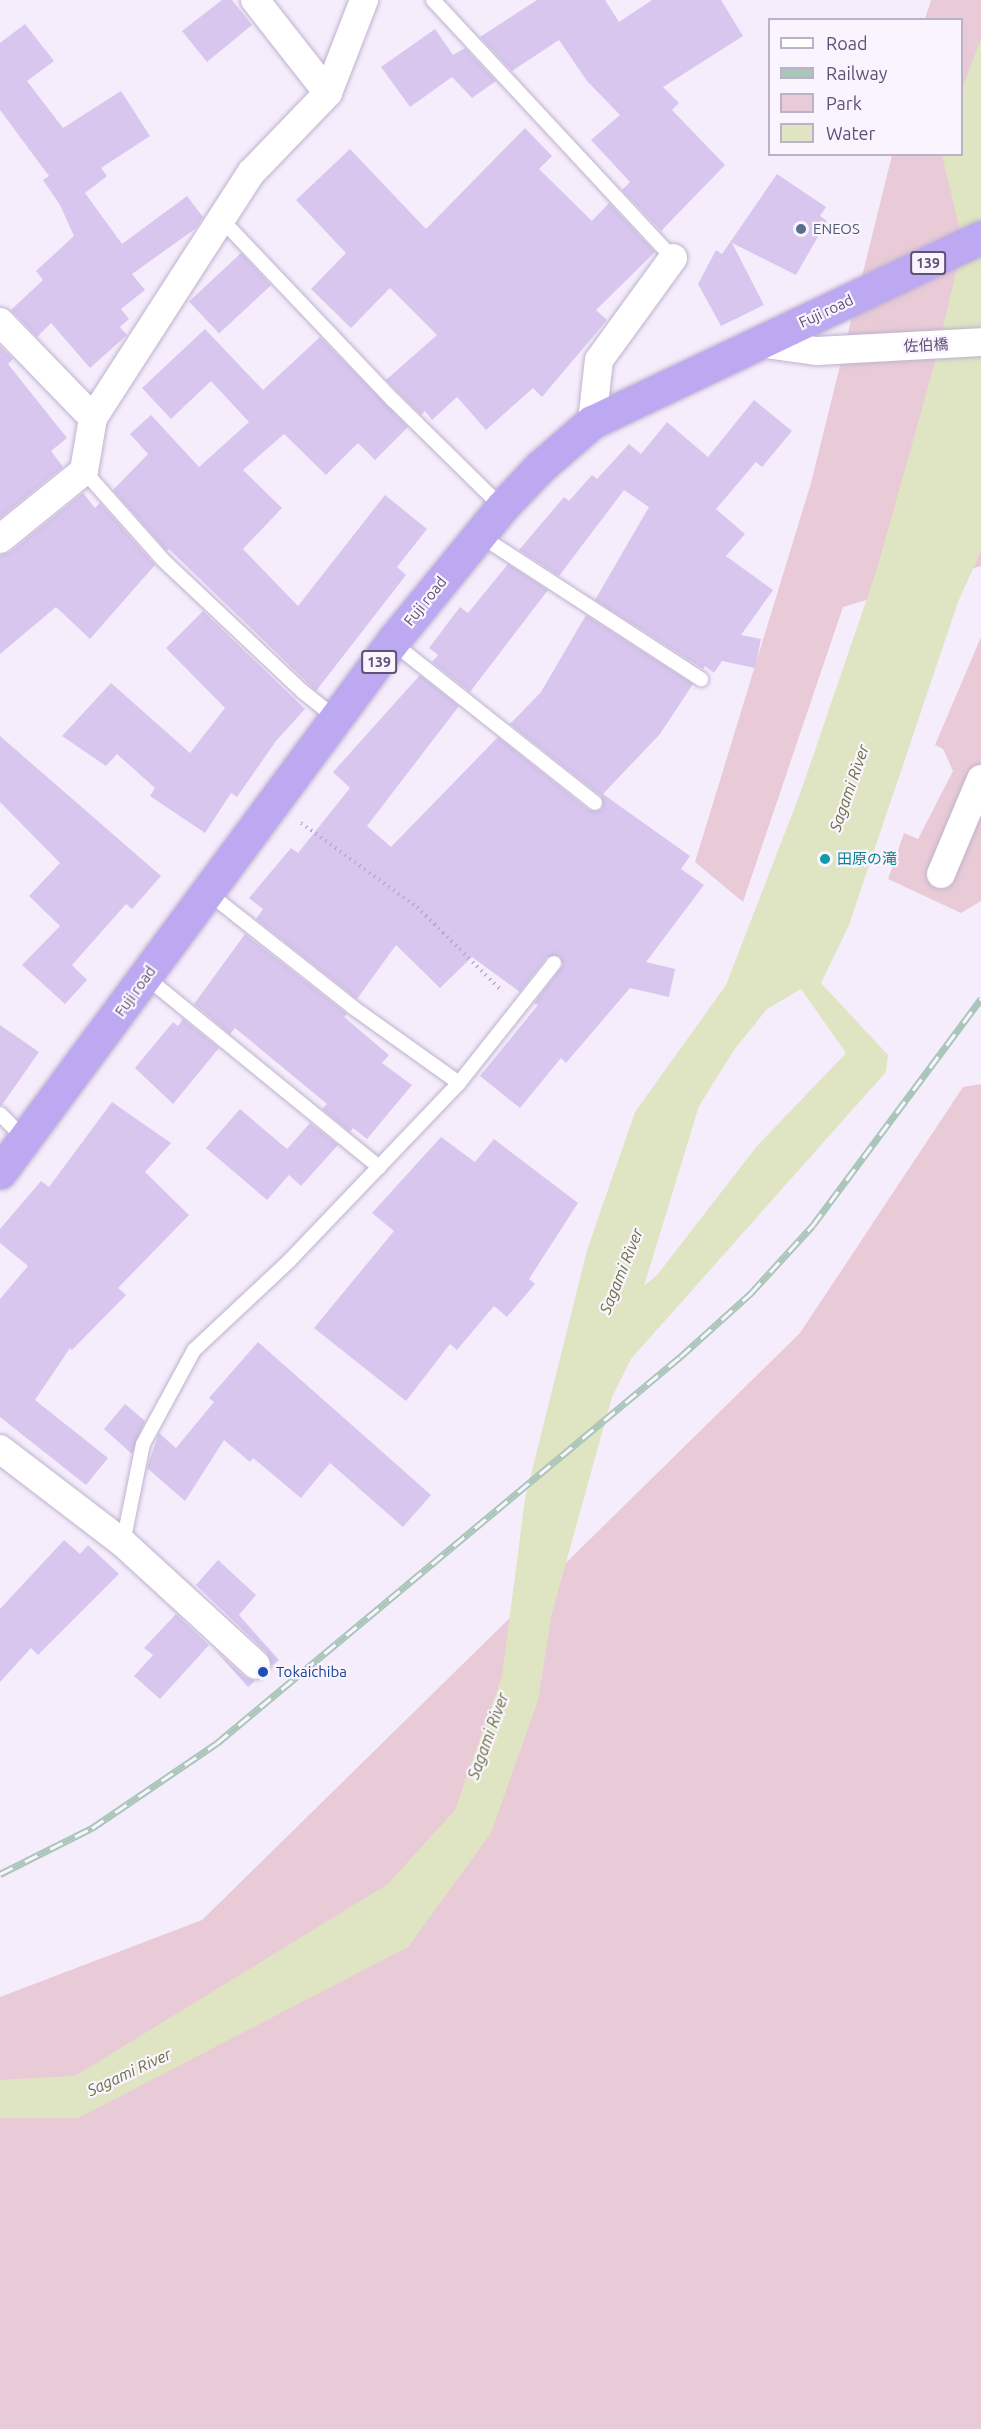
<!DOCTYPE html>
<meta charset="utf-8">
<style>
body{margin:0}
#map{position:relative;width:981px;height:2429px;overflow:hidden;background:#f6edfc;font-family:Ubuntu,"Noto Sans JP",sans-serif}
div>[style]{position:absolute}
.green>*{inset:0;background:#e9cbd7}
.water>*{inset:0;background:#dfe5c2}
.building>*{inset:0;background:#d8c6ef;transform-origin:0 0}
.path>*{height:4px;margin-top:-2px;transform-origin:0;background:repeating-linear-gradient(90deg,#bba9d5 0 1.5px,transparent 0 6px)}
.roads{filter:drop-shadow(0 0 2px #bfb2ce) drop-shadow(0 0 2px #bfb2ce)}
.lane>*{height:14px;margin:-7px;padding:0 7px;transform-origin:7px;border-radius:7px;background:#fff}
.street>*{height:28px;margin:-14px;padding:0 14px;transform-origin:14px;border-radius:14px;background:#fff}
.highway>*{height:33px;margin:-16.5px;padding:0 16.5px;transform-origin:16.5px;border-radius:16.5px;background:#bda9f1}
.rail>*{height:7px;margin-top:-3.5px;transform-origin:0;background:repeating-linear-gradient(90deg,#faf4fe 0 14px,#aac6ba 0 28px);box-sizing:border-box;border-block:2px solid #aac6ba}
.dots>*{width:16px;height:16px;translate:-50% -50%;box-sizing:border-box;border:3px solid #faf4fe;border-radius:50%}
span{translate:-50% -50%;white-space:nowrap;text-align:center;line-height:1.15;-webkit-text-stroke:4.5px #faf4fe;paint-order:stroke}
.shield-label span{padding:2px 4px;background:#faf4fe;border:2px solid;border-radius:4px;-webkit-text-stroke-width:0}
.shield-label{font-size:14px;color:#5f5076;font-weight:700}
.service-label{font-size:15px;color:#4e5e75}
.left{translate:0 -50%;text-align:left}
.street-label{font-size:15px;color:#5f5076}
.culture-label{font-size:15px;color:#0d838f}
.transit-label{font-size:15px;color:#164399}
.water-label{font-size:16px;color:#697241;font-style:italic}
.legend{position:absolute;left:768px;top:18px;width:195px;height:138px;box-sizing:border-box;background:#faf4fe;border:2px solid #bcb2c8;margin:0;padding:8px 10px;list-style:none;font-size:18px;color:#5f5076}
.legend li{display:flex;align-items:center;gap:12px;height:30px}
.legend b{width:30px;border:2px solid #bcb2c8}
</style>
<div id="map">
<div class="green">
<i style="clip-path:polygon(931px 0,981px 0,981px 566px,843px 607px,743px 902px,695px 862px,811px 483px,892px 155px,962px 154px,962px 20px,925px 19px)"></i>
<i style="clip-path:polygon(981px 637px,981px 901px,961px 913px,888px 879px,904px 833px,918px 839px,953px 771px,943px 749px,935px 745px)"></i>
<i style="clip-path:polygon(981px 1084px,981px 2429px,0 2429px,0 1997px,202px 1920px,800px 1333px,963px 1087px)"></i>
</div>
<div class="water">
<i style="clip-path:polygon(evenodd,981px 39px,981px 551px,958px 602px,849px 925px,821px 983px,888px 1055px,886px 1072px,631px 1359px,612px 1397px,552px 1613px,538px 1700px,491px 1833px,408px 1947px,78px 2118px,0 2118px,0 2080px,75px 2076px,388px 1884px,455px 1810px,502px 1676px,525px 1499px,587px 1250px,635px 1112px,726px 985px,801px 791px,877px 569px,932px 373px,963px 243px,942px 155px,962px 154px,962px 89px,981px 39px,801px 989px,846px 1053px,757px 1146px,657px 1275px,644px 1286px,699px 1106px,734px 1050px,767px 1009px,801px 989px)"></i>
</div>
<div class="building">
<i style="clip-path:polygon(222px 0,232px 0,252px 25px,207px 62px,182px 31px)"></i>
<i style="clip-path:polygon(537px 0,605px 0,619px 22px,652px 0,721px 0,743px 36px,663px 87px,679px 103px,672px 110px,725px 165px,661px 231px,622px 190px,630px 182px,591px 140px,620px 115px,587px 81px,559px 40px,512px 71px,480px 37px)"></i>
<i style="clip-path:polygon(25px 24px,54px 61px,27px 81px,63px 128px,121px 91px,150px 136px,101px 168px,107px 176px,85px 193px,122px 244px,187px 196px,203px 217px,195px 229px,132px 274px,145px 290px,121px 309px,129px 319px,120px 327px,127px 335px,90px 368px,51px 323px,37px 337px,11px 310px,43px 280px,36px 271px,74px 236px,60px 205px,43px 180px,49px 176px,0 110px,0 43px)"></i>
<i style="clip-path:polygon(435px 29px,453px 55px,465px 48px,496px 81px,472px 98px,452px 77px,410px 107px,381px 67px)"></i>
<i style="clip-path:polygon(525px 128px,552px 156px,539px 169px,592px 221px,609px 203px,655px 252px,596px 310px,607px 320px,542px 397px,533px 388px,486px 430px,457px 397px,432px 420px,425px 411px,421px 415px,386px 380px,437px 335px,390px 288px,351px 328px,311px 289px,346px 253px,296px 200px,350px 149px,426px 229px)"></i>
<i style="clip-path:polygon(777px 174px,826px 207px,820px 216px,827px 221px,796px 275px,732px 243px,764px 305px,721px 326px,698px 284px,716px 250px,722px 254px)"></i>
<i style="left:241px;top:253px;width:44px;height:71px;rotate:47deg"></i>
<i style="clip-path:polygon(205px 329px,263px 390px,320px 337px,408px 427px,375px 460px,358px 443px,326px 475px,284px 434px,243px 470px,282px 508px,243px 549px,298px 606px,385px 495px,427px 529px,397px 567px,406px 575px,316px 691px,169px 549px,167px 551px,113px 490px,148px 454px,130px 434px,151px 415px,199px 467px,249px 422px,211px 381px,171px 419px,142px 388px)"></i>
<i style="clip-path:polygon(0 346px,13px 359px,8px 364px,67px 438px,51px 451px,63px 467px,0 518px)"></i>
<i style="clip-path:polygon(754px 400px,792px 431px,762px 467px,756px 462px,716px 509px,745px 534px,726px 556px,773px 590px,741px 635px,761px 639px,755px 668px,722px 661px,714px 673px,705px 666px,703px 669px,595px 600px,649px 507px,624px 490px,559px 576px,519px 550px,564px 497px,569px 501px,592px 475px,597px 479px,629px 444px,641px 454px,667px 422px,708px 457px)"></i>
<i style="clip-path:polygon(83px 493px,95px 508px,100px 503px,155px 565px,90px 639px,56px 607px,0 654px,0 555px,10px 552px)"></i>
<i style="clip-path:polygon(508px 564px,548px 590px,470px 692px,432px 662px,438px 655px,429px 648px,460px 607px,468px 613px)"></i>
<i style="clip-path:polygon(203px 611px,305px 709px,276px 741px,237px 797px,231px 793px,205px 833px,150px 796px,155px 788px,117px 754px,106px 766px,62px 736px,111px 683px,190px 753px,225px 708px,166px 648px)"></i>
<i style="clip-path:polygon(586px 615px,693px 684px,660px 734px,603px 794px,690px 856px,681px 869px,704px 885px,646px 962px,675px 969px,669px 997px,630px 988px,566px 1063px,561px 1058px,520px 1108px,480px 1076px,538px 1005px,534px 1003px,563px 965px,559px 956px,547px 957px,520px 992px,472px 957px,440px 988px,396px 945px,357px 999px,256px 919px,263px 909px,249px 898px,291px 848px,298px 853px,350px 788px,333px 772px,420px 675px,459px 706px,367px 826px,391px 847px,498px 737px,589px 810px,602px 809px,601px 796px,510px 724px,541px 692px)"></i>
<i style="clip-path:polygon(0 736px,161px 876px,132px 909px,126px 904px,72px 965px,87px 980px,65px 1004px,22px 965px,60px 926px,29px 896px,60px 863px,0 802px)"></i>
<i style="clip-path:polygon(245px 934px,347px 1014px,344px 1017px,389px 1055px,382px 1063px,412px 1085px,367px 1139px,353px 1128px,350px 1132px,322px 1109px,327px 1104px,235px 1028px,230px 1034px,194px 1004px)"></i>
<i style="clip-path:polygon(183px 1019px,219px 1048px,173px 1104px,135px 1068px,173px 1022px,178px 1026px)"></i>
<i style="clip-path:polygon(0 1025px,39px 1052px,2px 1105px,0 1105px)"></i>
<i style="clip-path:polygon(112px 1102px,171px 1143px,145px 1172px,189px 1215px,118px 1288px,126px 1295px,72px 1350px,70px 1348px,35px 1400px,108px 1458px,86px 1485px,0 1417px,0 1299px,28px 1266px,0 1243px,0 1229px,41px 1181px,49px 1187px)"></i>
<i style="clip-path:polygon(240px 1109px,287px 1149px,310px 1123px,338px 1145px,301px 1186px,289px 1175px,267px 1200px,206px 1148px)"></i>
<i style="clip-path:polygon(441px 1137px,475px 1162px,494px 1139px,578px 1203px,529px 1279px,535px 1284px,507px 1317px,494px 1306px,457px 1350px,450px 1344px,406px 1401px,314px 1328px,394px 1231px,372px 1213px)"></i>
<i style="clip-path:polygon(258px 1342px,431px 1495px,403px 1527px,330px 1463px,301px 1498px,253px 1458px,250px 1462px,224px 1440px,185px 1501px,147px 1468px,159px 1433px,176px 1448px,214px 1402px,209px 1398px)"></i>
<i style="clip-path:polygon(125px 1404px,145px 1421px,132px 1454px,104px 1429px)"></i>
<i style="clip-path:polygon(64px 1540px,80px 1554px,88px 1545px,119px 1574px,38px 1655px,31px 1648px,0 1682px,0 1609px)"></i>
<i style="clip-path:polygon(218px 1560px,256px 1595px,239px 1615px,279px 1660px,272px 1666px,267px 1653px,196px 1585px)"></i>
<i style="clip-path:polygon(176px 1614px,209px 1645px,160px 1699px,134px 1676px,153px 1655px,144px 1648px)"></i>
<i style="clip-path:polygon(214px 1649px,245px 1677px,255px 1681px,248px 1687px)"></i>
</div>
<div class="path">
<i style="left:301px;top:823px;width:143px;rotate:35.9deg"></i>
<i style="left:417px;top:907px;width:120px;rotate:44.7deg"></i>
</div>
<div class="roads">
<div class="lane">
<i style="left:433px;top:0;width:352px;rotate:47.1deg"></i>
<i style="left:221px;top:219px;width:250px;rotate:46.5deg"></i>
<i style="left:393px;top:400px;width:153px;rotate:44.5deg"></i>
<i style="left:84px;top:471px;width:119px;rotate:48.4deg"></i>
<i style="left:163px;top:560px;width:191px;rotate:43.3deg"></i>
<i style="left:302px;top:691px;width:43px;rotate:38.5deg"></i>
<i style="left:479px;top:535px;width:265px;rotate:33deg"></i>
<i style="left:392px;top:642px;width:259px;rotate:38.4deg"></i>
<i style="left:146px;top:977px;width:301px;rotate:39.2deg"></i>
<i style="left:459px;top:1083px;width:153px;rotate:-51.6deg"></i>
<i style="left:0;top:1114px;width:35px;rotate:45deg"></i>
<i style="left:123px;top:1543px;width:101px;rotate:-78.6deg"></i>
<i style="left:143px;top:1444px;width:107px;rotate:-61.5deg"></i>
<i style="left:194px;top:1350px;width:130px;rotate:-43.1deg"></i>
<i style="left:289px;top:1261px;width:246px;rotate:-46.3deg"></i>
<i style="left:459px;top:1083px;width:129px;rotate:-144.5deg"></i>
<i style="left:354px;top:1008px;width:187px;rotate:-141.7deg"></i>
</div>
<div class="street">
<i style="left:255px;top:0;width:118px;rotate:51.9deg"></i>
<i style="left:0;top:322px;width:134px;rotate:45.9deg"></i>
<i style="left:758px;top:343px;width:60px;rotate:7.7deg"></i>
<i style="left:817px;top:351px;width:164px;rotate:-3.1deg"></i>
<i style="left:592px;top:422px;width:62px;rotate:-83.6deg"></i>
<i style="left:599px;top:360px;width:126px;rotate:-54deg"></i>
<i style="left:0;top:539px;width:108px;rotate:-39deg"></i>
<i style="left:84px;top:471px;width:54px;rotate:-80.4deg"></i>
<i style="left:93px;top:418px;width:292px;rotate:-57.2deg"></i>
<i style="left:251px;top:173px;width:111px;rotate:-46.1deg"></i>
<i style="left:328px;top:93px;width:100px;rotate:-68.8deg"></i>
<i style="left:941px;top:874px;width:103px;rotate:-67.2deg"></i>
<i style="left:0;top:1449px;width:155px;rotate:37.4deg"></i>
<i style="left:123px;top:1543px;width:180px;rotate:42.5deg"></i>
</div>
<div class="highway">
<i style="left:0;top:1172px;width:659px;rotate:-53.51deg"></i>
<i style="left:392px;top:642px;width:174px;rotate:-50.8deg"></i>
<i style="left:502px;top:507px;width:55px;rotate:-46.5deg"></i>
<i style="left:540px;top:467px;width:69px;rotate:-40.9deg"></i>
<i style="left:592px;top:422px;width:431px;rotate:-25.4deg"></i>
</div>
</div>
<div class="rail">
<i style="left:0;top:1874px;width:103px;rotate:-26.6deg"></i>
<i style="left:92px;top:1828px;width:151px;rotate:-34.2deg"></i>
<i style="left:217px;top:1743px;width:603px;rotate:-39.82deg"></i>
<i style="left:680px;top:1357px;width:96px;rotate:-42deg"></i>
<i style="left:751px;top:1293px;width:92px;rotate:-47.6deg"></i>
<i style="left:813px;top:1225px;width:282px;rotate:-53.4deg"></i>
</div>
<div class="dots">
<i style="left:801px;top:229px;background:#5c6f8a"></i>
<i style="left:825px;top:859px;background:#0f9aa8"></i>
<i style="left:263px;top:1672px;background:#1a4fb4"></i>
</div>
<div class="shield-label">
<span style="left:928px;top:263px">139</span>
<span style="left:379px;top:662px">139</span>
</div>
<div class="service-label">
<span class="left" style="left:813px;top:229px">ENEOS</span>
</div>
<div class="street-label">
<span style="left:826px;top:311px;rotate:-25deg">Fuji road</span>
<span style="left:926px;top:345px;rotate:-3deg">佐伯橋</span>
<span style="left:425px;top:601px;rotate:-51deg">Fuji road</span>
<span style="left:135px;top:991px;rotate:-54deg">Fuji road</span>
</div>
<div class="culture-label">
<span class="left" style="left:837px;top:859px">田原の滝</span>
</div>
<div class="transit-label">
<span class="left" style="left:276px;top:1672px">Tokaichiba</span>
</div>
<div class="water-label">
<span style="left:849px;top:788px;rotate:-71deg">Sagami River</span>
<span style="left:621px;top:1271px;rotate:-68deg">Sagami River</span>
<span style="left:488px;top:1736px;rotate:-70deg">Sagami River</span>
<span style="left:129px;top:2072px;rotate:-25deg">Sagami River</span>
</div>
<ul class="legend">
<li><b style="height:8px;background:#fff"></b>Road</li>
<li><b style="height:8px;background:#aac6ba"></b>Railway</li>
<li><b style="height:16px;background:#e9cbd7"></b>Park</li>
<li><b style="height:16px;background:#dfe5c2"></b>Water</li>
</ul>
</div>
